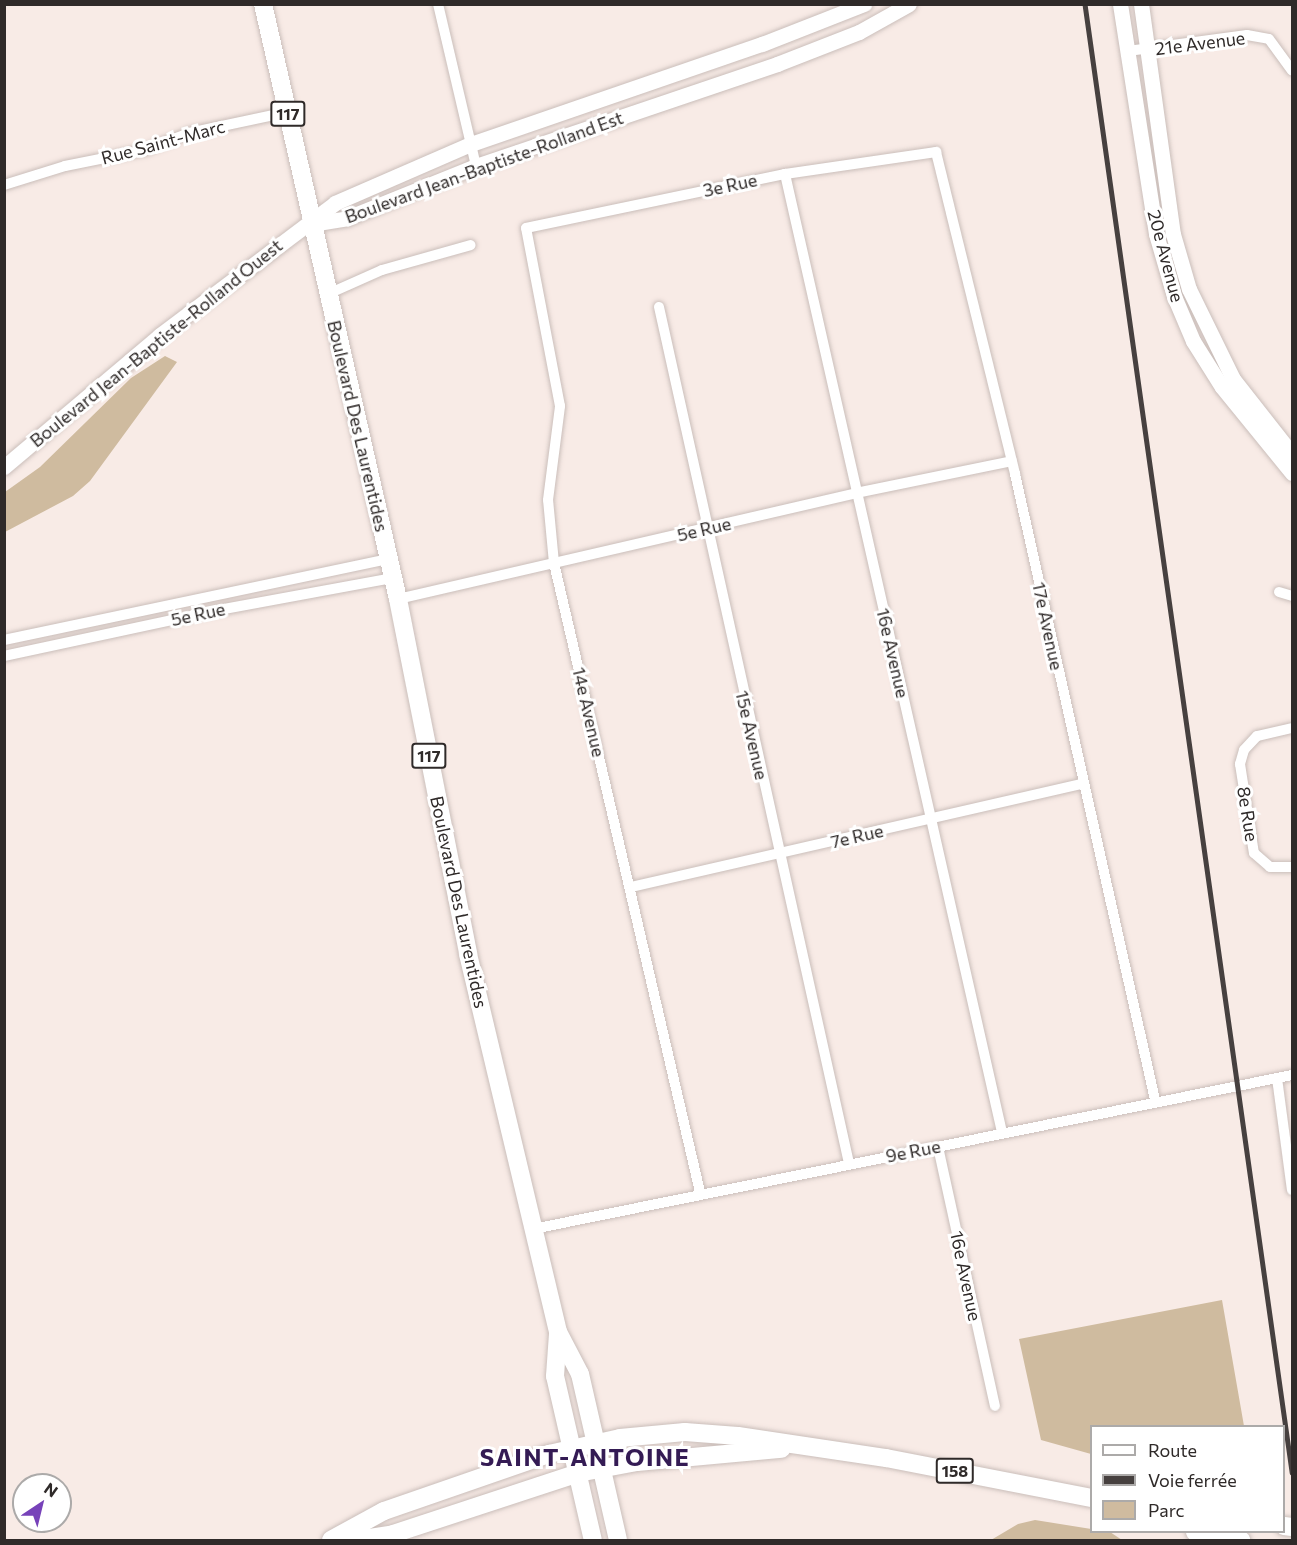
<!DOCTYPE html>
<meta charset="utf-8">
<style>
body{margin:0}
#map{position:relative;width:1297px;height:1545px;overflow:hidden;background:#f8ebe6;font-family:Commissioner,sans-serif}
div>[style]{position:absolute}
.green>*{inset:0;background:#cfbb9f}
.roads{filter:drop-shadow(0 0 2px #cabeba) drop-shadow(0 0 2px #cabeba)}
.street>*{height:10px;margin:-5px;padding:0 5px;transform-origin:5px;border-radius:5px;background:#fff}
.secondary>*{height:15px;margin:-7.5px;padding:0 7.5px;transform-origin:7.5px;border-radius:7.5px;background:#fff}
.primary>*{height:18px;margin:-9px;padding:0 9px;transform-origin:9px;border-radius:9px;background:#fff}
.rail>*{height:4.5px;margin:-2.25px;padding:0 2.25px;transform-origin:2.25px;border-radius:2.25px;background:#46403f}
span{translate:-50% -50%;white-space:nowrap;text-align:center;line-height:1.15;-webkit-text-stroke:6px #fff;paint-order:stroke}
.shield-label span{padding:2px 4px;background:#fff;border:2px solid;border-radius:4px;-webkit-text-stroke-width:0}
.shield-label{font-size:16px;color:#2f2a29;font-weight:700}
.street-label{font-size:18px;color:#2f2a29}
.district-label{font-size:24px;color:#341b54;font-weight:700;letter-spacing:1.5px}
.frame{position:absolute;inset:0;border:6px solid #2f2a29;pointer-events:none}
.legend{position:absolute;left:1090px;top:1425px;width:195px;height:108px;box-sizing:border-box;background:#fff;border:2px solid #acaaa9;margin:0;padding:8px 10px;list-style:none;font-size:18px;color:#2f2a29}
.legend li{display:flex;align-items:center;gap:12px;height:30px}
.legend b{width:30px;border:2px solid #acaaa9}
.north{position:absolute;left:12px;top:1473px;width:60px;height:60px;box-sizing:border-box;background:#fff;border:2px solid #acaaa9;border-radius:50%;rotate:35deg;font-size:16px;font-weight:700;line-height:24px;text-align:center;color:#2f2a29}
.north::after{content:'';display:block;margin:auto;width:21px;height:27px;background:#7742b9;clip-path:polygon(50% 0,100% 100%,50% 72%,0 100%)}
</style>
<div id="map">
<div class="green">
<i style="clip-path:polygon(165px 356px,177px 362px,90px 481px,73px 496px,5px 532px,5px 492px,40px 467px,131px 378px)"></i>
<i style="clip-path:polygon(1222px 1300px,1244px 1426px,1092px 1426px,1091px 1454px,1041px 1440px,1019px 1339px)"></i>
<i style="clip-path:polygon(1035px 1520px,1110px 1532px,1122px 1540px,991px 1540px,1018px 1524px)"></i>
</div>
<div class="roads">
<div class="street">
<i style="left:438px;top:4px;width:166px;rotate:76.8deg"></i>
<i style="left:1128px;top:51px;width:120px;rotate:-7.7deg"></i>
<i style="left:1247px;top:35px;width:22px;rotate:10deg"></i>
<i style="left:1269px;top:39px;width:39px;rotate:54deg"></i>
<i style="left:785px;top:174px;width:982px;rotate:77.24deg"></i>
<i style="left:4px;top:185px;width:64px;rotate:-17.3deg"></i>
<i style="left:65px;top:166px;width:82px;rotate:-11.3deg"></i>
<i style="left:145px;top:150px;width:47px;rotate:-21.1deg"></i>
<i style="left:189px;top:133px;width:101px;rotate:-12deg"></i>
<i style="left:328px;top:294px;width:59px;rotate:-24deg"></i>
<i style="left:382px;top:270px;width:92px;rotate:-15.7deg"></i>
<i style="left:659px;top:307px;width:877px;rotate:77.49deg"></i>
<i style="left:1279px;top:592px;width:14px;rotate:17deg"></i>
<i style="left:398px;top:599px;width:470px;rotate:-13deg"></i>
<i style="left:856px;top:493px;width:159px;rotate:-11.6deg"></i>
<i style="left:4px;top:640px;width:392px;rotate:-11.9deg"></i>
<i style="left:4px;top:656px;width:225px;rotate:-12.1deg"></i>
<i style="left:224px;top:609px;width:172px;rotate:-10.4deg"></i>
<i style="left:1292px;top:728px;width:36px;rotate:167deg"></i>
<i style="left:1257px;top:736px;width:19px;rotate:133deg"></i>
<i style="left:1244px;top:750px;width:15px;rotate:106deg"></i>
<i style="left:1240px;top:764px;width:90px;rotate:81.1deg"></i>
<i style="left:1254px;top:853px;width:21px;rotate:41deg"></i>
<i style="left:1270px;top:867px;width:22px"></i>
<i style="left:631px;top:887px;width:463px;rotate:-12.9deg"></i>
<i style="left:1277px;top:1078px;width:113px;rotate:82.4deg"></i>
<i style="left:938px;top:1147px;width:265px;rotate:77.6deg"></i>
<i style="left:700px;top:1192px;width:646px;rotate:-103.07deg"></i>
<i style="left:554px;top:563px;width:63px;rotate:-95.4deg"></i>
<i style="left:548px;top:500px;width:95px;rotate:-82.7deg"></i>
<i style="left:560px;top:406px;width:181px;rotate:-100.8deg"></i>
<i style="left:526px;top:228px;width:265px;rotate:-11.8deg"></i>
<i style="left:785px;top:174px;width:153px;rotate:-8.3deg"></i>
<i style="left:936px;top:152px;width:332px;rotate:76.2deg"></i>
<i style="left:1015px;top:474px;width:641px;rotate:77.39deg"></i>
<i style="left:533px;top:1229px;width:774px;rotate:-11.47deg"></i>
</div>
<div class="secondary">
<i style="left:1120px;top:4px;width:233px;rotate:81.1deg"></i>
<i style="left:1156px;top:234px;width:65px;rotate:73.8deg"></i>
<i style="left:1174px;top:296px;width:49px;rotate:67.1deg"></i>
<i style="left:1193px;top:341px;width:54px;rotate:57.8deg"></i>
<i style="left:1222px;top:387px;width:111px;rotate:50.9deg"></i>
<i style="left:1141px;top:4px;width:232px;rotate:82.1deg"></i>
<i style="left:1173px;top:234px;width:57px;rotate:73.8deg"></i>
<i style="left:1189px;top:289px;width:100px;rotate:63.9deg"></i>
<i style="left:1233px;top:379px;width:95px;rotate:51.8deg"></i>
<i style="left:311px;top:224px;width:36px;rotate:-9deg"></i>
<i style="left:347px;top:218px;width:139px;rotate:-22deg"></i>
<i style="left:476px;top:166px;width:318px;rotate:-18.7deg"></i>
<i style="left:777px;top:64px;width:88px;rotate:-21.3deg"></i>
<i style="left:859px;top:32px;width:57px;rotate:-29.2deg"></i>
<i style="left:4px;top:467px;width:204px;rotate:-40.2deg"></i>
<i style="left:160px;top:335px;width:219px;rotate:-37deg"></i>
<i style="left:335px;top:203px;width:148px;rotate:-23.5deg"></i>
<i style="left:471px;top:144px;width:308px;rotate:-19deg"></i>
<i style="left:762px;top:44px;width:110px;rotate:-21.4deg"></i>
</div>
<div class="primary">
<i style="left:263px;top:4px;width:610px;rotate:77.22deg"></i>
<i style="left:398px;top:599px;width:362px;rotate:78.8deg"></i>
<i style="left:468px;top:954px;width:389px;rotate:76.6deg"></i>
<i style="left:558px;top:1332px;width:47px;rotate:62.4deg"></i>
<i style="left:580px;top:1374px;width:170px;rotate:77.1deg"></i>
<i style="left:558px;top:1334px;width:42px;rotate:94.1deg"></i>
<i style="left:555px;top:1376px;width:168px;rotate:77deg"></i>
<i style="left:1284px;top:1526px;width:8px;rotate:7deg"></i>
<i style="left:1195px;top:1532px;width:47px;rotate:9.9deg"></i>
<i style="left:331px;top:1540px;width:60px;rotate:-28.7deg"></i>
<i style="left:384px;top:1511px;width:175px;rotate:-19.1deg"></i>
<i style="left:549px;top:1454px;width:73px;rotate:-12.7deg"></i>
<i style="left:620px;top:1438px;width:65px;rotate:-5.3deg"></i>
<i style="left:685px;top:1432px;width:53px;rotate:4.3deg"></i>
<i style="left:738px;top:1436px;width:150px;rotate:8.5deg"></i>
<i style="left:886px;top:1458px;width:210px;rotate:11deg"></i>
<i style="left:357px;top:1540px;width:36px;rotate:-9deg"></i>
<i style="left:393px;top:1534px;width:195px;rotate:-18.2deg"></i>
<i style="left:578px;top:1473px;width:60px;rotate:-10.6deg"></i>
<i style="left:637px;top:1462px;width:145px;rotate:-5.2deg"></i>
</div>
</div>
<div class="rail">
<i style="left:1085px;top:4px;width:1483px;rotate:81.97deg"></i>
</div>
<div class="shield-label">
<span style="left:288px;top:114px">117</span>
<span style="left:429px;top:756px">117</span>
<span style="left:955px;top:1471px">158</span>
</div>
<div class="street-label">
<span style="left:1200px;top:43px;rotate:-7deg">21e Avenue</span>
<span style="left:163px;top:142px;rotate:-15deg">Rue Saint-Marc</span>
<span style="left:484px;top:167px;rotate:-20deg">Boulevard Jean-Baptiste-Rolland Est</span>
<span style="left:730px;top:185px;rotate:-12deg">3e Rue</span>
<span style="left:1166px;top:256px;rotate:75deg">20e Avenue</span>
<span style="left:156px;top:343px;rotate:-39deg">Boulevard Jean-Baptiste-Rolland Ouest</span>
<span style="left:358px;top:426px;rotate:77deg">Boulevard Des Laurentides</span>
<span style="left:704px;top:529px;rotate:-13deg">5e Rue</span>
<span style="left:198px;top:614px;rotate:-12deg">5e Rue</span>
<span style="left:1048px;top:626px;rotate:78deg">17e Avenue</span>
<span style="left:893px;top:653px;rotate:77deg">16e Avenue</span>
<span style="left:589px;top:712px;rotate:77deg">14e Avenue</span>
<span style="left:752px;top:735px;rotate:77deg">15e Avenue</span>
<span style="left:1248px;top:814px;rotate:81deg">8e Rue</span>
<span style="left:857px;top:836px;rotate:-13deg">7e Rue</span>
<span style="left:459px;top:902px;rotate:78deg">Boulevard Des Laurentides</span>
<span style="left:913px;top:1151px;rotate:-11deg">9e Rue</span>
<span style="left:966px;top:1276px;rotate:78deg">16e Avenue</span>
</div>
<div class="district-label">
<span style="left:585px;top:1457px">SAINT-ANTOINE</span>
</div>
<div class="frame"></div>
<ul class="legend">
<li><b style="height:8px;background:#fff"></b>Route</li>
<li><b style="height:8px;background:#46403f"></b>Voie ferrée</li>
<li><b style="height:16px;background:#cfbb9f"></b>Parc</li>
</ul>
<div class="north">N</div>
</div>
